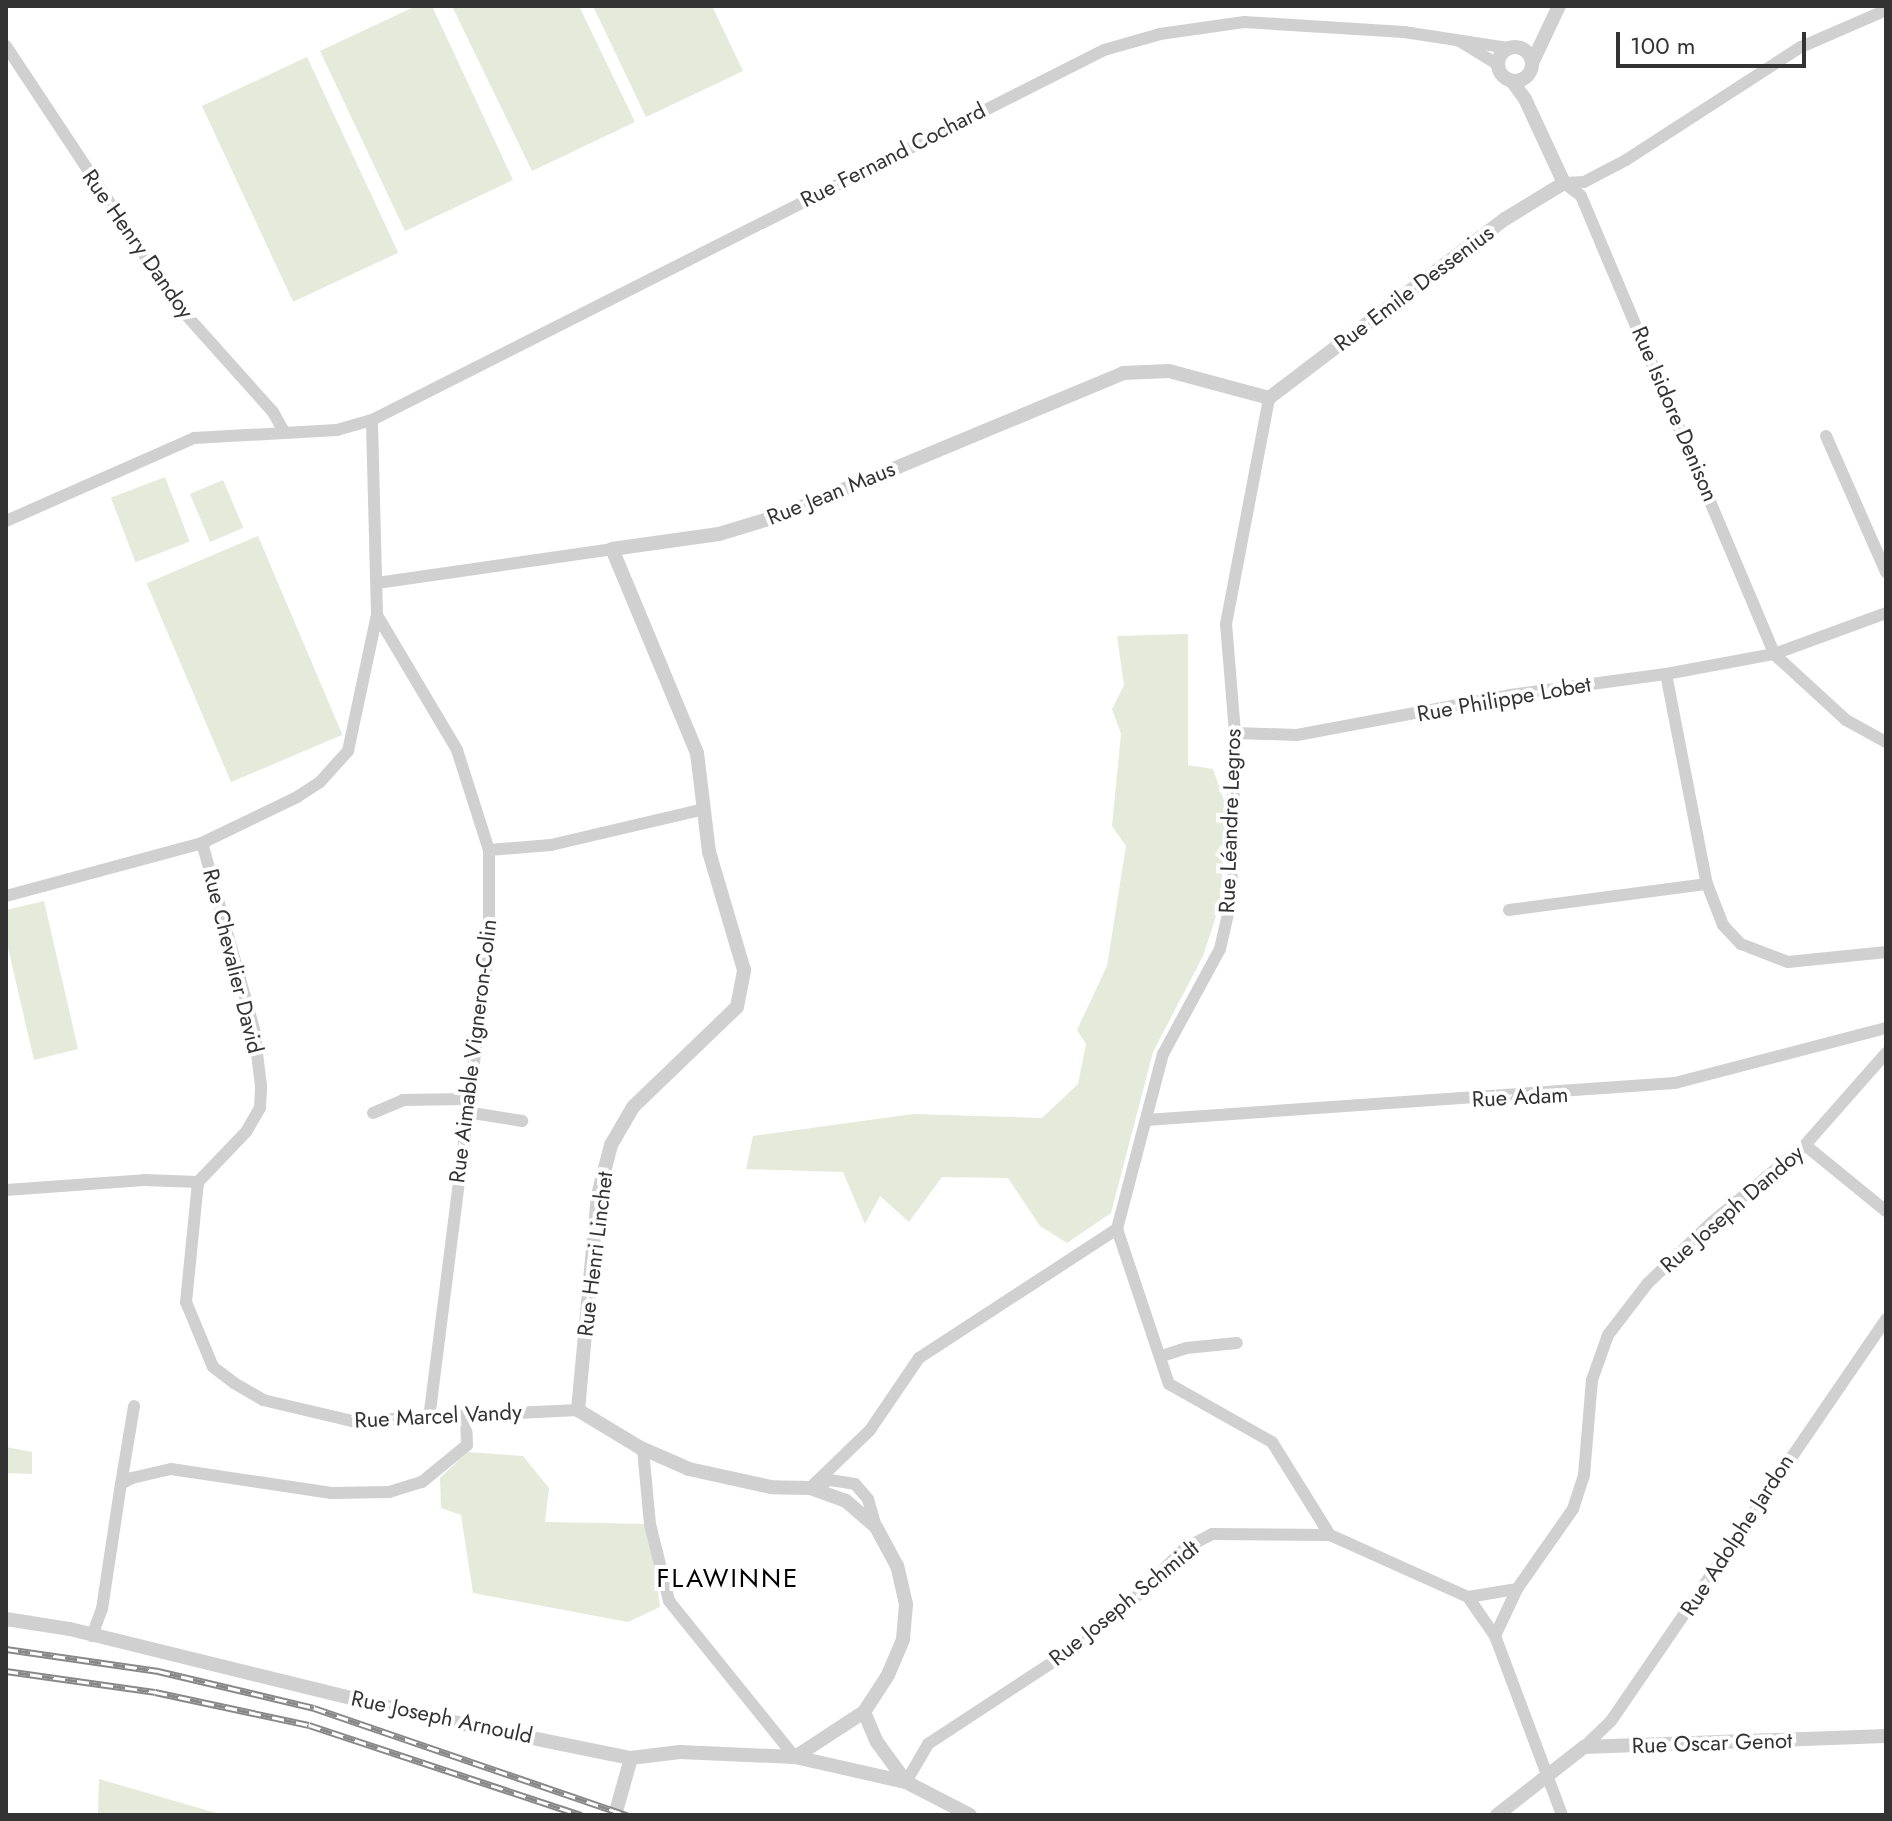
<!DOCTYPE html>
<meta charset="utf-8">
<style>
body{margin:0}
#map{position:relative;width:1892px;height:1821px;overflow:hidden;background:#fff;font-family:Jost,sans-serif}
div>[style]{position:absolute}
.green>*{inset:0;background:#e5eadb;transform-origin:0 0}
.minor>*{height:12px;margin:-6px;padding:0 6px;transform-origin:6px;border-radius:6px;background:#d0d0d0}
.tertiary>*{height:14px;margin:-7px;padding:0 7px;transform-origin:7px;border-radius:7px;background:#d0d0d0}
.tertiary>.ring{margin:-7px;padding:0;box-sizing:content-box;background:none;border:14px solid #d0d0d0;border-radius:50%}
.rail>*{height:7px;margin-top:-3.5px;transform-origin:0;background:repeating-linear-gradient(90deg,#fff 0 12px,#888 0 24px);box-sizing:border-box;border-block:2px solid #888}
span{translate:-50% -50%;white-space:nowrap;text-align:center;line-height:1.15;-webkit-text-stroke:8px #fff;paint-order:stroke}
.street-label{font-size:22px;color:#333}
.quarter-label{font-size:26px;color:#000;letter-spacing:2px}
.frame{position:absolute;inset:0;border:8px solid #333;pointer-events:none}
.scale{position:absolute;left:1616px;top:32px;width:190px;height:36px;box-sizing:border-box;border:4px solid #333;border-top:0;padding-left:10px;font-size:24px;line-height:28px;white-space:nowrap;color:#333;-webkit-text-stroke:6px #fff;paint-order:stroke}
</style>
<div id="map">
<div class="green">
<i style="clip-path:polygon(416px 6px,432px 6px,513px 180px,405px 231px,320px 51px)"></i>
<i style="clip-path:polygon(452px 6px,579px 6px,635px 122px,532px 171px)"></i>
<i style="clip-path:polygon(593px 6px,712px 6px,743px 71px,646px 117px)"></i>
<i style="left:307px;top:57px;width:216px;height:116px;rotate:65deg"></i>
<i style="left:165px;top:477px;width:69px;height:58px;rotate:69deg"></i>
<i style="left:223px;top:480px;width:52px;height:36px;rotate:67deg"></i>
<i style="left:258px;top:536px;width:216px;height:121px;rotate:67deg"></i>
<i style="clip-path:polygon(1188px 634px,1188px 765px,1213px 769px,1228px 812px,1219px 907px,1203px 956px,1153px 1052px,1111px 1213px,1067px 1243px,1040px 1226px,1008px 1178px,942px 1177px,909px 1222px,880px 1196px,865px 1224px,843px 1172px,746px 1169px,753px 1136px,913px 1114px,1042px 1118px,1078px 1084px,1086px 1044px,1077px 1030px,1107px 966px,1126px 846px,1112px 826px,1121px 734px,1112px 709px,1124px 685px,1117px 636px)"></i>
<i style="clip-path:polygon(44px 901px,78px 1049px,34px 1060px,6px 939px,6px 910px)"></i>
<i style="clip-path:polygon(6px 1447px,32px 1452px,32px 1474px,6px 1473px)"></i>
<i style="clip-path:polygon(467px 1452px,523px 1456px,549px 1488px,545px 1522px,650px 1524px,660px 1607px,628px 1622px,473px 1593px,461px 1515px,441px 1508px,440px 1478px)"></i>
<i style="clip-path:polygon(99px 1779px,223px 1815px,98px 1815px)"></i>
</div>
<div class="minor">
<i style="left:1461px;top:42px;width:42px;rotate:31.4deg"></i>
<i style="left:6px;top:46px;width:313px;rotate:56.5deg"></i>
<i style="left:179px;top:307px;width:141px;rotate:48.2deg"></i>
<i style="left:273px;top:412px;width:23px;rotate:61deg"></i>
<i style="left:1564px;top:183px;width:21px;rotate:37deg"></i>
<i style="left:1581px;top:196px;width:497px;rotate:67.1deg"></i>
<i style="left:1774px;top:654px;width:98px;rotate:42.5deg"></i>
<i style="left:1846px;top:720px;width:46px;rotate:28.8deg"></i>
<i style="left:1564px;top:183px;width:20px;rotate:-3deg"></i>
<i style="left:1584px;top:182px;width:47px;rotate:-27.6deg"></i>
<i style="left:1626px;top:160px;width:208px;rotate:-32.9deg"></i>
<i style="left:1801px;top:47px;width:93px;rotate:-23.5deg"></i>
<i style="left:1826px;top:436px;width:149px;rotate:66.2deg"></i>
<i style="left:6px;top:521px;width:206px;rotate:-23.8deg"></i>
<i style="left:194px;top:438px;width:143px;rotate:-3.2deg"></i>
<i style="left:337px;top:430px;width:36px;rotate:-16deg"></i>
<i style="left:372px;top:420px;width:820px;rotate:-26.81deg"></i>
<i style="left:1104px;top:50px;width:58px;rotate:-15.9deg"></i>
<i style="left:1160px;top:34px;width:85px;rotate:-8.1deg"></i>
<i style="left:1244px;top:22px;width:160px;rotate:3.6deg"></i>
<i style="left:1404px;top:32px;width:105px;rotate:8.7deg"></i>
<i style="left:377px;top:583px;width:237px;rotate:-8.2deg"></i>
<i style="left:377px;top:615px;width:157px;rotate:59.3deg"></i>
<i style="left:457px;top:750px;width:105px;rotate:72.3deg"></i>
<i style="left:489px;top:850px;width:94px;rotate:90deg"></i>
<i style="left:489px;top:944px;width:477px;rotate:97.2deg"></i>
<i style="left:1666px;top:674px;width:214px;rotate:79deg"></i>
<i style="left:1707px;top:884px;width:44px;rotate:68.7deg"></i>
<i style="left:1723px;top:925px;width:26px;rotate:47deg"></i>
<i style="left:1741px;top:944px;width:50px;rotate:21deg"></i>
<i style="left:1788px;top:962px;width:99px;rotate:-5.8deg"></i>
<i style="left:1235px;top:733px;width:62px;rotate:1.8deg"></i>
<i style="left:1297px;top:735px;width:217px;rotate:-10.6deg"></i>
<i style="left:1510px;top:695px;width:157px;rotate:-7.7deg"></i>
<i style="left:1666px;top:674px;width:110px;rotate:-10.5deg"></i>
<i style="left:1774px;top:654px;width:119px;rotate:-20.1deg"></i>
<i style="left:489px;top:850px;width:62px;rotate:-4.6deg"></i>
<i style="left:551px;top:845px;width:157px;rotate:-13.2deg"></i>
<i style="left:6px;top:896px;width:203px;rotate:-15.1deg"></i>
<i style="left:202px;top:843px;width:106px;rotate:-25.8deg"></i>
<i style="left:297px;top:797px;width:27px;rotate:-33deg"></i>
<i style="left:320px;top:782px;width:42px;rotate:-47.9deg"></i>
<i style="left:348px;top:751px;width:139px;rotate:-78deg"></i>
<i style="left:377px;top:615px;width:195px;rotate:-91.5deg"></i>
<i style="left:1509px;top:910px;width:200px;rotate:-7.5deg"></i>
<i style="left:466px;top:1112px;width:57px;rotate:9.1deg"></i>
<i style="left:373px;top:1113px;width:33px;rotate:-23deg"></i>
<i style="left:403px;top:1100px;width:65px;rotate:-0.9deg"></i>
<i style="left:1146px;top:1120px;width:530px;rotate:-4deg"></i>
<i style="left:1675px;top:1083px;width:218px;rotate:-14.6deg"></i>
<i style="left:1805px;top:1145px;width:104px;rotate:39.2deg"></i>
<i style="left:198px;top:1182px;width:121px;rotate:95.7deg"></i>
<i style="left:186px;top:1302px;width:70px;rotate:67.4deg"></i>
<i style="left:213px;top:1367px;width:26px;rotate:37deg"></i>
<i style="left:234px;top:1383px;width:34px;rotate:30deg"></i>
<i style="left:263px;top:1400px;width:91px;rotate:13.3deg"></i>
<i style="left:352px;top:1421px;width:226px;rotate:-2.8deg"></i>
<i style="left:198px;top:1182px;width:69px;rotate:-46.2deg"></i>
<i style="left:246px;top:1132px;width:28px;rotate:-60deg"></i>
<i style="left:260px;top:1108px;width:22px;rotate:-87deg"></i>
<i style="left:261px;top:1086px;width:57px;rotate:-97deg"></i>
<i style="left:254px;top:1029px;width:193px;rotate:-105.6deg"></i>
<i style="left:6px;top:1190px;width:138px;rotate:-4.1deg"></i>
<i style="left:144px;top:1180px;width:54px;rotate:2.1deg"></i>
<i style="left:1117px;top:1229px;width:181px;rotate:-75.3deg"></i>
<i style="left:1163px;top:1054px;width:119px;rotate:-61.5deg"></i>
<i style="left:1220px;top:949px;width:49px;rotate:-77.1deg"></i>
<i style="left:1231px;top:901px;width:168px;rotate:-88.6deg"></i>
<i style="left:1235px;top:733px;width:109px;rotate:-94.7deg"></i>
<i style="left:1226px;top:624px;width:230px;rotate:-79.2deg"></i>
<i style="left:1117px;top:1229px;width:163px;rotate:71.5deg"></i>
<i style="left:1169px;top:1384px;width:118px;rotate:29.4deg"></i>
<i style="left:1272px;top:1442px;width:110px;rotate:58.1deg"></i>
<i style="left:1162px;top:1356px;width:25px;rotate:-18deg"></i>
<i style="left:1186px;top:1348px;width:51px;rotate:-5.6deg"></i>
<i style="left:643px;top:1450px;width:74px;rotate:84.6deg"></i>
<i style="left:650px;top:1524px;width:79px;rotate:76.1deg"></i>
<i style="left:669px;top:1601px;width:201px;rotate:51.1deg"></i>
<i style="left:121px;top:1484px;width:79px;rotate:-80.5deg"></i>
<i style="left:817px;top:1485px;width:14px;rotate:-21deg"></i>
<i style="left:830px;top:1480px;width:25px;rotate:9deg"></i>
<i style="left:855px;top:1484px;width:20px;rotate:49deg"></i>
<i style="left:868px;top:1499px;width:29px;rotate:74deg"></i>
<i style="left:810px;top:1488px;width:83px;rotate:-44deg"></i>
<i style="left:870px;top:1430px;width:87px;rotate:-55.8deg"></i>
<i style="left:919px;top:1358px;width:236px;rotate:-33.1deg"></i>
<i style="left:1468px;top:1597px;width:47px;rotate:55.3deg"></i>
<i style="left:92px;top:1636px;width:29px;rotate:-70deg"></i>
<i style="left:102px;top:1609px;width:126px;rotate:-81.4deg"></i>
<i style="left:121px;top:1484px;width:13px;rotate:-29deg"></i>
<i style="left:132px;top:1478px;width:40px;rotate:-13deg"></i>
<i style="left:171px;top:1469px;width:162px;rotate:8.5deg"></i>
<i style="left:331px;top:1493px;width:58px;rotate:-1deg"></i>
<i style="left:389px;top:1492px;width:34px;rotate:-17deg"></i>
<i style="left:422px;top:1482px;width:58px;rotate:-39.4deg"></i>
<i style="left:467px;top:1445px;width:29px;rotate:-92deg"></i>
<i style="left:1584px;top:1747px;width:37px;rotate:-44deg"></i>
<i style="left:1611px;top:1721px;width:487px;rotate:-55.6deg"></i>
<i style="left:906px;top:1782px;width:44px;rotate:-59.9deg"></i>
<i style="left:928px;top:1744px;width:160px;rotate:-33.3deg"></i>
<i style="left:1062px;top:1656px;width:85px;rotate:-37.8deg"></i>
<i style="left:1129px;top:1604px;width:79px;rotate:-45deg"></i>
<i style="left:1185px;top:1548px;width:30px;rotate:-27deg"></i>
<i style="left:1212px;top:1534px;width:118px;rotate:0.5deg"></i>
<i style="left:1330px;top:1535px;width:151px;rotate:24.2deg"></i>
<i style="left:1468px;top:1597px;width:50px;rotate:-9.3deg"></i>
<i style="left:1562px;top:1815px;width:191px;rotate:-110.5deg"></i>
<i style="left:1495px;top:1636px;width:52px;rotate:-64.9deg"></i>
<i style="left:1517px;top:1589px;width:98px;rotate:-55deg"></i>
<i style="left:1573px;top:1509px;width:36px;rotate:-72deg"></i>
<i style="left:1584px;top:1475px;width:95px;rotate:-85.2deg"></i>
<i style="left:1592px;top:1380px;width:48px;rotate:-70.4deg"></i>
<i style="left:1608px;top:1335px;width:66px;rotate:-52.4deg"></i>
<i style="left:1648px;top:1283px;width:88px;rotate:-43.6deg"></i>
<i style="left:1712px;top:1222px;width:121px;rotate:-39.6deg"></i>
<i style="left:1805px;top:1145px;width:123px;rotate:-48.6deg"></i>
</div>
<div class="tertiary">
<i class="ring" style="left:1498px;top:47px;width:20px;height:20px"></i>
<i style="left:1532px;top:63px;width:63px;rotate:-64.7deg"></i>
<i style="left:6px;top:1619px;width:65px;rotate:8.9deg"></i>
<i style="left:70px;top:1629px;width:365px;rotate:13.8deg"></i>
<i style="left:424px;top:1716px;width:211px;rotate:11.5deg"></i>
<i style="left:631px;top:1758px;width:49px;rotate:-7deg"></i>
<i style="left:680px;top:1752px;width:115px;rotate:2.5deg"></i>
<i style="left:795px;top:1757px;width:114px;rotate:12.7deg"></i>
<i style="left:906px;top:1782px;width:72px;rotate:27.3deg"></i>
<i style="left:864px;top:1712px;width:33px;rotate:67deg"></i>
<i style="left:877px;top:1742px;width:49px;rotate:54.1deg"></i>
<i style="left:795px;top:1757px;width:82px;rotate:-33.1deg"></i>
<i style="left:864px;top:1712px;width:44px;rotate:-57deg"></i>
<i style="left:888px;top:1675px;width:39px;rotate:-67deg"></i>
<i style="left:903px;top:1639px;width:35px;rotate:-85deg"></i>
<i style="left:906px;top:1604px;width:39px;rotate:-103deg"></i>
<i style="left:897px;top:1566px;width:44px;rotate:-118.3deg"></i>
<i style="left:876px;top:1527px;width:40px;rotate:-139deg"></i>
<i style="left:846px;top:1501px;width:38px;rotate:-160deg"></i>
<i style="left:810px;top:1488px;width:39px;rotate:-179deg"></i>
<i style="left:771px;top:1487px;width:84px;rotate:-167.6deg"></i>
<i style="left:689px;top:1469px;width:55px;rotate:-156.3deg"></i>
<i style="left:639px;top:1447px;width:71px;rotate:-148.8deg"></i>
<i style="left:578px;top:1410px;width:216px;rotate:-84.7deg"></i>
<i style="left:598px;top:1195px;width:52px;rotate:-75.4deg"></i>
<i style="left:611px;top:1145px;width:44px;rotate:-59.9deg"></i>
<i style="left:633px;top:1107px;width:144px;rotate:-43.9deg"></i>
<i style="left:737px;top:1007px;width:38px;rotate:-79deg"></i>
<i style="left:744px;top:970px;width:123px;rotate:-106.5deg"></i>
<i style="left:709px;top:852px;width:100px;rotate:-96.9deg"></i>
<i style="left:697px;top:753px;width:221px;rotate:-112.6deg"></i>
<i style="left:612px;top:549px;width:108px;rotate:-8deg"></i>
<i style="left:719px;top:534px;width:69px;rotate:-16.9deg"></i>
<i style="left:785px;top:514px;width:366px;rotate:-22.6deg"></i>
<i style="left:1123px;top:373px;width:46px;rotate:-2.5deg"></i>
<i style="left:1169px;top:371px;width:104px;rotate:15.1deg"></i>
<i style="left:1269px;top:398px;width:296px;rotate:-37.2deg"></i>
<i style="left:1505px;top:219px;width:69px;rotate:-31.4deg"></i>
<i style="left:1564px;top:183px;width:93px;rotate:-114.9deg"></i>
<i style="left:1525px;top:99px;width:22px;rotate:-126deg"></i>
<i style="left:615px;top:1815px;width:59px;rotate:-74.3deg"></i>
<i style="left:1497px;top:1815px;width:110px;rotate:-38deg"></i>
<i style="left:1584px;top:1747px;width:302px;rotate:-2.1deg"></i>
</div>
<div class="rail">
<i style="left:6px;top:1649px;width:154px;rotate:8.2deg"></i>
<i style="left:158px;top:1671px;width:160px;rotate:13.3deg"></i>
<i style="left:314px;top:1708px;width:331px;rotate:18.9deg"></i>
<i style="left:6px;top:1671px;width:150px;rotate:8deg"></i>
<i style="left:155px;top:1692px;width:157px;rotate:12.1deg"></i>
<i style="left:309px;top:1725px;width:287px;rotate:18.3deg"></i>
</div>
<div class="street-label">
<span style="left:893px;top:155px;rotate:-27deg">Rue Fernand Cochard</span>
<span style="left:138px;top:244px;rotate:55deg">Rue Henry Dandoy</span>
<span style="left:1414px;top:288px;rotate:-37deg">Rue Emile Dessenius</span>
<span style="left:1675px;top:414px;rotate:67deg">Rue Isidore Denison</span>
<span style="left:831px;top:493px;rotate:-22deg">Rue Jean Maus</span>
<span style="left:1504px;top:699px;rotate:-10deg">Rue Philippe Lobet</span>
<span style="left:1230px;top:821px;rotate:-88deg">Rue Léandre Legros</span>
<span style="left:233px;top:961px;rotate:76deg">Rue Chevalier David</span>
<span style="left:473px;top:1051px;rotate:-83deg">Rue Aimable Vigneron-Colin</span>
<span style="left:1520px;top:1097px;rotate:-3deg">Rue Adam</span>
<span style="left:1732px;top:1209px;rotate:-41deg">Rue Joseph Dandoy</span>
<span style="left:595px;top:1254px;rotate:-83deg">Rue Henri Linchet</span>
<span style="left:438px;top:1416px;rotate:-3deg">Rue Marcel Vandy</span>
<span style="left:1737px;top:1535px;rotate:-57deg">Rue Adolphe Jardon</span>
<span style="left:1124px;top:1603px;rotate:-39deg">Rue Joseph Schmidt</span>
<span style="left:442px;top:1717px;rotate:12deg">Rue Joseph Arnould</span>
<span style="left:1712px;top:1743px;rotate:-2deg">Rue Oscar Genot</span>
</div>
<div class="quarter-label">
<span style="left:728px;top:1579px">FLAWINNE</span>
</div>
<div class="frame"></div>
<div class="scale">100 m</div>
</div>
